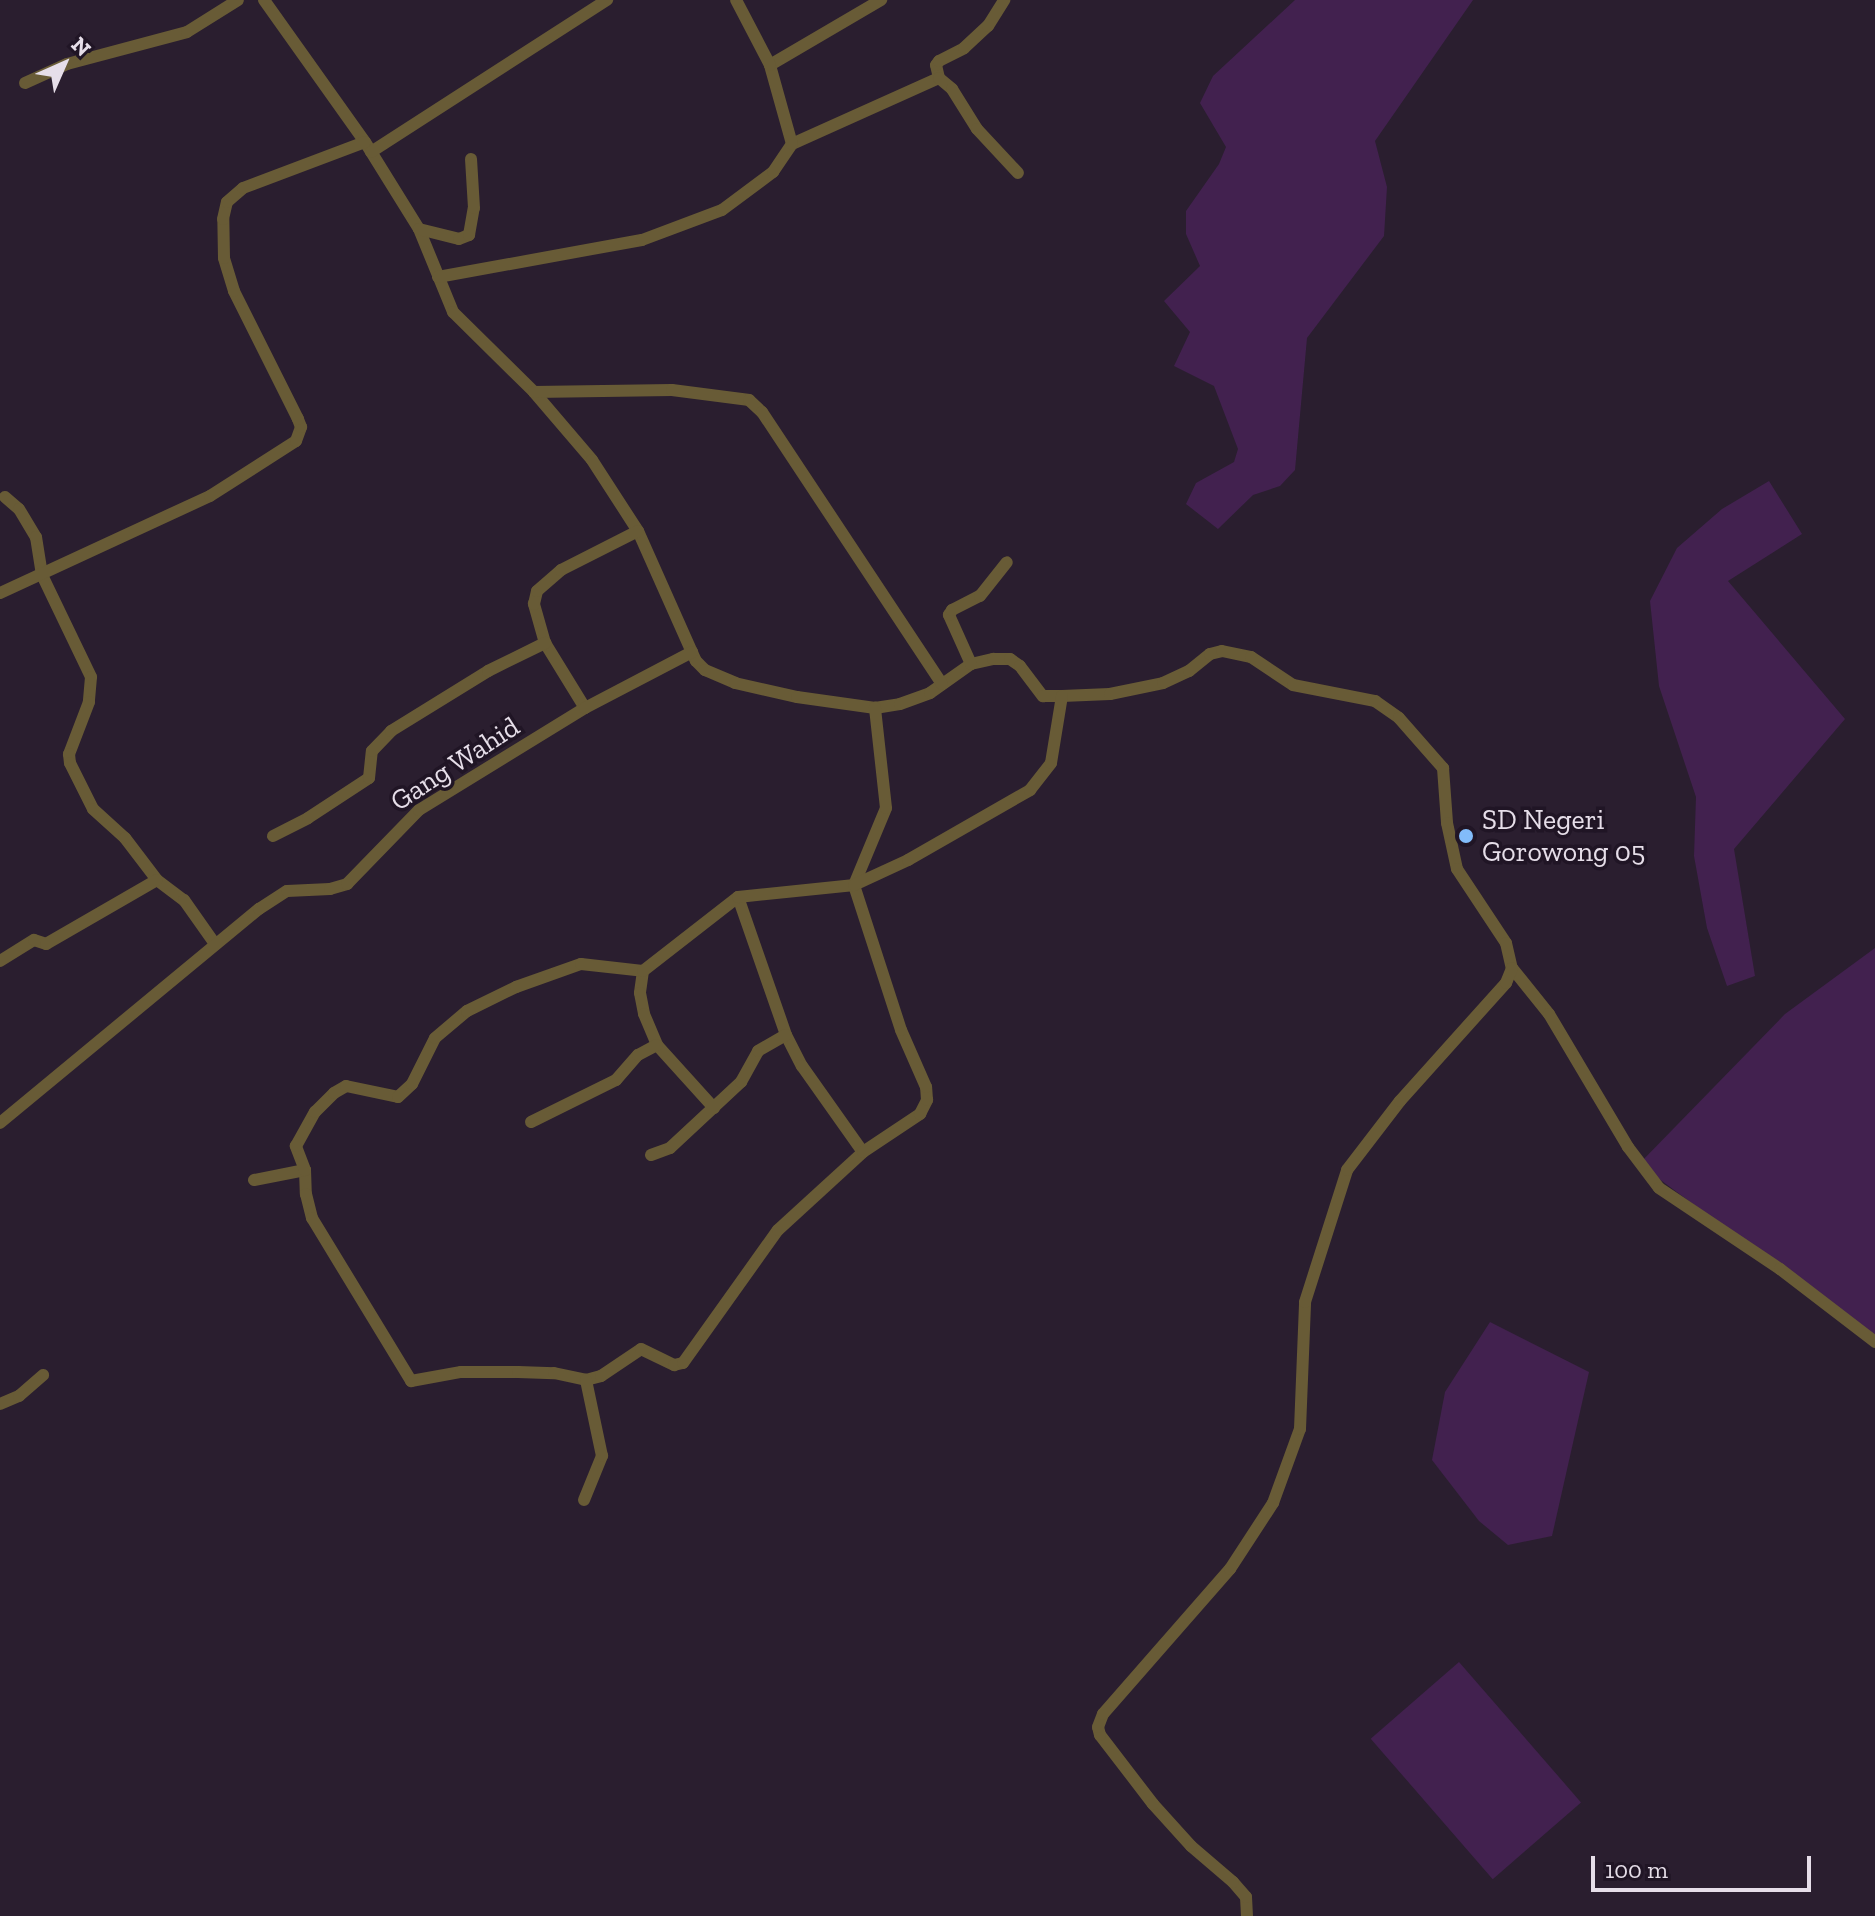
<!DOCTYPE html>
<style>
body{margin:0}
#map{position:relative;width:1875px;height:1916px;overflow:hidden;background:#2a1e2f;font-family:"Zilla Slab",serif}
div>[style]{position:absolute}
.green>*{inset:0;background:#42214f;transform-origin:0 0}
.minor>*{height:12px;margin:-6px;padding:0 6px;transform-origin:6px;border-radius:6px;background:#685b36}
.dots>*{width:22px;height:22px;translate:-50% -50%;box-sizing:border-box;border:4px solid #201525;border-radius:50%}
span{translate:-50% -50%;white-space:nowrap;text-align:center;line-height:1.15;-webkit-text-stroke:7px #201525;paint-order:stroke}
.street-label{font-size:28px;color:#e6dee9}
.poi-label{font-size:28px;color:#e6dee9}
.left{translate:0 -50%;text-align:left}
.north{position:absolute;left:24px;top:24px;width:80px;height:80px;-webkit-text-stroke:6px #201525;paint-order:stroke;rotate:45deg;font-size:22px;font-weight:700;line-height:32px;text-align:center;color:#e6dee9}
.north::after{content:'';display:block;margin:auto;width:28px;height:36px;background:#e6dee9;clip-path:polygon(50% 0,100% 100%,50% 72%,0 100%)}
.scale{position:absolute;left:1591px;top:1856px;width:220px;height:36px;box-sizing:border-box;border:4px solid #e6dee9;border-top:0;padding-left:10px;font-size:24px;line-height:28px;white-space:nowrap;color:#e6dee9;-webkit-text-stroke:6px #201525;paint-order:stroke}
</style>
<div id="map">
<div class="green">
<i style="clip-path:polygon(1295px 0,1473px 0,1375px 141px,1387px 187px,1384px 236px,1307px 338px,1295px 470px,1280px 486px,1253px 495px,1218px 529px,1186px 504px,1196px 483px,1234px 462px,1238px 449px,1214px 386px,1174px 366px,1190px 332px,1164px 301px,1200px 266px,1186px 234px,1186px 211px,1219px 164px,1226px 147px,1200px 103px,1213px 76px)"></i>
<i style="clip-path:polygon(1769px 481px,1802px 534px,1728px 581px,1845px 719px,1734px 849px,1755px 976px,1727px 986px,1707px 928px,1694px 856px,1696px 797px,1659px 686px,1650px 601px,1677px 548px,1722px 509px)"></i>
<i style="clip-path:polygon(1875px 948px,1875px 1339px,1639px 1164px,1785px 1014px)"></i>
<i style="clip-path:polygon(1490px 1322px,1589px 1372px,1552px 1536px,1508px 1545px,1479px 1521px,1432px 1460px,1445px 1392px)"></i>
<i style="left:1459px;top:1662px;width:186px;height:117px;rotate:49deg"></i>
</div>
<div class="minor">
<i style="left:264px;top:0;width:174px;rotate:54.6deg"></i>
<i style="left:365px;top:142px;width:102px;rotate:58.2deg"></i>
<i style="left:419px;top:229px;width:90px;rotate:67.7deg"></i>
<i style="left:453px;top:312px;width:114px;rotate:44.6deg"></i>
<i style="left:534px;top:392px;width:89px;rotate:49.5deg"></i>
<i style="left:592px;top:460px;width:85px;rotate:57.1deg"></i>
<i style="left:638px;top:531px;width:142px;rotate:66deg"></i>
<i style="left:696px;top:661px;width:13px;rotate:45deg"></i>
<i style="left:705px;top:670px;width:33px;rotate:23deg"></i>
<i style="left:735px;top:683px;width:64px;rotate:12.7deg"></i>
<i style="left:797px;top:697px;width:79px;rotate:8deg"></i>
<i style="left:875px;top:708px;width:25px;rotate:-9deg"></i>
<i style="left:900px;top:704px;width:32px;rotate:-20deg"></i>
<i style="left:930px;top:693px;width:50px;rotate:-35.3deg"></i>
<i style="left:971px;top:664px;width:23px;rotate:-13deg"></i>
<i style="left:993px;top:659px;width:17px"></i>
<i style="left:1010px;top:659px;width:12px;rotate:35deg"></i>
<i style="left:1020px;top:666px;width:38px;rotate:53deg"></i>
<i style="left:1043px;top:696px;width:19px"></i>
<i style="left:1062px;top:696px;width:48px;rotate:-2.4deg"></i>
<i style="left:1110px;top:694px;width:54px;rotate:-11.7deg"></i>
<i style="left:1163px;top:683px;width:29px;rotate:-25deg"></i>
<i style="left:1189px;top:671px;width:27px;rotate:-39deg"></i>
<i style="left:1210px;top:654px;width:12px;rotate:-14deg"></i>
<i style="left:1222px;top:651px;width:30px;rotate:12deg"></i>
<i style="left:1251px;top:657px;width:50px;rotate:33.7deg"></i>
<i style="left:1293px;top:685px;width:84px;rotate:11deg"></i>
<i style="left:1375px;top:701px;width:29px;rotate:35deg"></i>
<i style="left:1399px;top:718px;width:67px;rotate:48.7deg"></i>
<i style="left:1443px;top:768px;width:55px;rotate:85.8deg"></i>
<i style="left:1447px;top:823px;width:47px;rotate:77.7deg"></i>
<i style="left:1457px;top:869px;width:89px;rotate:56.5deg"></i>
<i style="left:1506px;top:943px;width:26px;rotate:77deg"></i>
<i style="left:1512px;top:968px;width:59px;rotate:51.2deg"></i>
<i style="left:1549px;top:1014px;width:155px;rotate:59.3deg"></i>
<i style="left:1628px;top:1147px;width:51px;rotate:52.9deg"></i>
<i style="left:1659px;top:1188px;width:146px;rotate:33.8deg"></i>
<i style="left:1780px;top:1269px;width:120px;rotate:37.5deg"></i>
<i style="left:770px;top:65px;width:129px;rotate:-30.4deg"></i>
<i style="left:939px;top:78px;width:13px;rotate:-103deg"></i>
<i style="left:936px;top:65px;width:5px;rotate:-53deg"></i>
<i style="left:939px;top:61px;width:28px;rotate:-27deg"></i>
<i style="left:964px;top:48px;width:33px;rotate:-43deg"></i>
<i style="left:988px;top:26px;width:31px;rotate:-58deg"></i>
<i style="left:25px;top:83px;width:46px;rotate:-24.3deg"></i>
<i style="left:67px;top:64px;width:124px;rotate:-14.9deg"></i>
<i style="left:187px;top:32px;width:60px;rotate:-32.1deg"></i>
<i style="left:792px;top:144px;width:161px;rotate:-24.2deg"></i>
<i style="left:939px;top:78px;width:17px;rotate:40deg"></i>
<i style="left:952px;top:89px;width:47px;rotate:58deg"></i>
<i style="left:977px;top:129px;width:60px;rotate:47deg"></i>
<i style="left:371px;top:152px;width:281px;rotate:-32.8deg"></i>
<i style="left:419px;top:229px;width:41px;rotate:14deg"></i>
<i style="left:459px;top:239px;width:11px;rotate:-22deg"></i>
<i style="left:469px;top:235px;width:27px;rotate:-80deg"></i>
<i style="left:474px;top:208px;width:49px;rotate:-93.5deg"></i>
<i style="left:438px;top:277px;width:207px;rotate:-10.3deg"></i>
<i style="left:642px;top:240px;width:85px;rotate:-20.6deg"></i>
<i style="left:722px;top:210px;width:64px;rotate:-36.7deg"></i>
<i style="left:773px;top:172px;width:34px;rotate:-56deg"></i>
<i style="left:792px;top:144px;width:82px;rotate:-105.6deg"></i>
<i style="left:770px;top:65px;width:73px;rotate:-117.6deg"></i>
<i style="left:534px;top:392px;width:138px;rotate:-0.8deg"></i>
<i style="left:672px;top:390px;width:78px;rotate:7.4deg"></i>
<i style="left:749px;top:400px;width:18px;rotate:43deg"></i>
<i style="left:762px;top:412px;width:326px;rotate:56.5deg"></i>
<i style="left:5px;top:497px;width:18px;rotate:41deg"></i>
<i style="left:19px;top:509px;width:33px;rotate:59deg"></i>
<i style="left:36px;top:537px;width:38px;rotate:81deg"></i>
<i style="left:42px;top:575px;width:113px;rotate:64.3deg"></i>
<i style="left:91px;top:677px;width:25px;rotate:95deg"></i>
<i style="left:89px;top:702px;width:56px;rotate:111deg"></i>
<i style="left:69px;top:754px;width:9px;rotate:84deg"></i>
<i style="left:70px;top:763px;width:51px;rotate:63.4deg"></i>
<i style="left:93px;top:809px;width:43px;rotate:42.2deg"></i>
<i style="left:125px;top:838px;width:53px;rotate:52.7deg"></i>
<i style="left:157px;top:880px;width:34px;rotate:37deg"></i>
<i style="left:184px;top:900px;width:54px;rotate:54.8deg"></i>
<i style="left:0;top:593px;width:231px;rotate:-24.8deg"></i>
<i style="left:210px;top:496px;width:102px;rotate:-32.6deg"></i>
<i style="left:296px;top:441px;width:15px;rotate:-70deg"></i>
<i style="left:301px;top:427px;width:9px;rotate:-111deg"></i>
<i style="left:298px;top:419px;width:143px;rotate:-116.6deg"></i>
<i style="left:234px;top:291px;width:34px;rotate:-107deg"></i>
<i style="left:224px;top:258px;width:39px;rotate:-91deg"></i>
<i style="left:223px;top:219px;width:17px;rotate:-77deg"></i>
<i style="left:227px;top:202px;width:21px;rotate:-41deg"></i>
<i style="left:243px;top:188px;width:130px;rotate:-20.7deg"></i>
<i style="left:971px;top:664px;width:54px;rotate:-114.2deg"></i>
<i style="left:949px;top:615px;width:6px;rotate:-59deg"></i>
<i style="left:952px;top:610px;width:31px;rotate:-27deg"></i>
<i style="left:980px;top:596px;width:43px;rotate:-51.5deg"></i>
<i style="left:585px;top:708px;width:76px;rotate:-121.6deg"></i>
<i style="left:545px;top:643px;width:41px;rotate:-105.8deg"></i>
<i style="left:534px;top:604px;width:13px;rotate:-77deg"></i>
<i style="left:537px;top:591px;width:32px;rotate:-41deg"></i>
<i style="left:561px;top:570px;width:86px;rotate:-26.9deg"></i>
<i style="left:273px;top:836px;width:39px;rotate:-27deg"></i>
<i style="left:308px;top:818px;width:73px;rotate:-33.3deg"></i>
<i style="left:369px;top:778px;width:27px;rotate:-84deg"></i>
<i style="left:372px;top:751px;width:28px;rotate:-46deg"></i>
<i style="left:391px;top:731px;width:114px;rotate:-31.7deg"></i>
<i style="left:488px;top:671px;width:64px;rotate:-26.2deg"></i>
<i style="left:738px;top:897px;width:146px;rotate:70.8deg"></i>
<i style="left:786px;top:1035px;width:35px;rotate:63deg"></i>
<i style="left:802px;top:1066px;width:105px;rotate:54.7deg"></i>
<i style="left:0;top:961px;width:40px;rotate:-32deg"></i>
<i style="left:34px;top:940px;width:13px;rotate:18deg"></i>
<i style="left:46px;top:944px;width:128px;rotate:-30deg"></i>
<i style="left:643px;top:971px;width:22px;rotate:98deg"></i>
<i style="left:640px;top:993px;width:21px;rotate:79deg"></i>
<i style="left:644px;top:1014px;width:34px;rotate:67deg"></i>
<i style="left:657px;top:1045px;width:85px;rotate:47.9deg"></i>
<i style="left:531px;top:1122px;width:95px;rotate:-26.3deg"></i>
<i style="left:616px;top:1080px;width:33px;rotate:-49deg"></i>
<i style="left:638px;top:1055px;width:21px;rotate:-28deg"></i>
<i style="left:0;top:1123px;width:336px;rotate:-39.6deg"></i>
<i style="left:259px;top:909px;width:33px;rotate:-33deg"></i>
<i style="left:287px;top:891px;width:43px;rotate:-2.7deg"></i>
<i style="left:330px;top:889px;width:18px;rotate:-16deg"></i>
<i style="left:347px;top:884px;width:103px;rotate:-45.8deg"></i>
<i style="left:419px;top:810px;width:195px;rotate:-31.6deg"></i>
<i style="left:585px;top:708px;width:121px;rotate:-27.6deg"></i>
<i style="left:651px;top:1155px;width:20px;rotate:-20deg"></i>
<i style="left:670px;top:1148px;width:97px;rotate:-42.9deg"></i>
<i style="left:741px;top:1082px;width:35px;rotate:-61deg"></i>
<i style="left:758px;top:1051px;width:32px;rotate:-30deg"></i>
<i style="left:305px;top:1170px;width:24px;rotate:88deg"></i>
<i style="left:306px;top:1194px;width:25px;rotate:76deg"></i>
<i style="left:312px;top:1218px;width:191px;rotate:58.7deg"></i>
<i style="left:411px;top:1381px;width:51px;rotate:-10.2deg"></i>
<i style="left:461px;top:1372px;width:57px"></i>
<i style="left:518px;top:1372px;width:36px;rotate:2deg"></i>
<i style="left:554px;top:1373px;width:33px;rotate:12deg"></i>
<i style="left:586px;top:1380px;width:16px;rotate:-15deg"></i>
<i style="left:601px;top:1376px;width:48px;rotate:-34deg"></i>
<i style="left:641px;top:1349px;width:37px;rotate:26deg"></i>
<i style="left:674px;top:1365px;width:9px;rotate:-13deg"></i>
<i style="left:683px;top:1363px;width:163px;rotate:-54.5deg"></i>
<i style="left:778px;top:1230px;width:115px;rotate:-42.5deg"></i>
<i style="left:863px;top:1152px;width:69px;rotate:-33.7deg"></i>
<i style="left:920px;top:1114px;width:16px;rotate:-63deg"></i>
<i style="left:927px;top:1100px;width:13px;rotate:-94deg"></i>
<i style="left:926px;top:1087px;width:62px;rotate:-113.7deg"></i>
<i style="left:901px;top:1030px;width:152px;rotate:-108deg"></i>
<i style="left:854px;top:885px;width:83px;rotate:-67.4deg"></i>
<i style="left:886px;top:808px;width:101px;rotate:-96.3deg"></i>
<i style="left:254px;top:1180px;width:52px;rotate:-11.1deg"></i>
<i style="left:305px;top:1170px;width:26px;rotate:-111deg"></i>
<i style="left:296px;top:1146px;width:39px;rotate:-61deg"></i>
<i style="left:315px;top:1112px;width:27px;rotate:-45deg"></i>
<i style="left:334px;top:1093px;width:14px;rotate:-30deg"></i>
<i style="left:346px;top:1086px;width:53px;rotate:11.9deg"></i>
<i style="left:398px;top:1097px;width:19px;rotate:-43deg"></i>
<i style="left:412px;top:1084px;width:51px;rotate:-63.4deg"></i>
<i style="left:435px;top:1038px;width:42px;rotate:-40.2deg"></i>
<i style="left:467px;top:1011px;width:55px;rotate:-26.1deg"></i>
<i style="left:516px;top:987px;width:69px;rotate:-19.5deg"></i>
<i style="left:581px;top:964px;width:62px;rotate:6.4deg"></i>
<i style="left:643px;top:971px;width:120px;rotate:-37.9deg"></i>
<i style="left:738px;top:897px;width:117px;rotate:-5.9deg"></i>
<i style="left:854px;top:885px;width:60px;rotate:-24.8deg"></i>
<i style="left:908px;top:860px;width:141px;rotate:-29.8deg"></i>
<i style="left:1030px;top:790px;width:34px;rotate:-52deg"></i>
<i style="left:1051px;top:763px;width:68px;rotate:-80.7deg"></i>
<i style="left:0;top:1404px;width:21px;rotate:-23deg"></i>
<i style="left:19px;top:1396px;width:32px;rotate:-41deg"></i>
<i style="left:584px;top:1500px;width:48px;rotate:-67.8deg"></i>
<i style="left:602px;top:1456px;width:78px;rotate:-101.9deg"></i>
<i style="left:1247px;top:1916px;width:19px;rotate:-93deg"></i>
<i style="left:1246px;top:1897px;width:20px;rotate:-131deg"></i>
<i style="left:1233px;top:1882px;width:55px;rotate:-139.4deg"></i>
<i style="left:1191px;top:1846px;width:57px;rotate:-132.1deg"></i>
<i style="left:1153px;top:1804px;width:87px;rotate:-127.5deg"></i>
<i style="left:1100px;top:1735px;width:8px;rotate:-104deg"></i>
<i style="left:1098px;top:1727px;width:14px;rotate:-69deg"></i>
<i style="left:1103px;top:1714px;width:193px;rotate:-48.8deg"></i>
<i style="left:1230px;top:1569px;width:79px;rotate:-56.9deg"></i>
<i style="left:1273px;top:1503px;width:79px;rotate:-70deg"></i>
<i style="left:1300px;top:1429px;width:127px;rotate:-87.7deg"></i>
<i style="left:1305px;top:1302px;width:139px;rotate:-72.3deg"></i>
<i style="left:1347px;top:1170px;width:87px;rotate:-52.5deg"></i>
<i style="left:1400px;top:1101px;width:159px;rotate:-48.1deg"></i>
<i style="left:1506px;top:983px;width:16px;rotate:-68deg"></i>
</div>
<div class="dots">
<i style="left:1466px;top:836px;background:#82bcfa"></i>
</div>
<div class="street-label">
<span style="left:455px;top:764px;rotate:-33deg">Gang Wahid</span>
</div>
<div class="poi-label">
<span class="left" style="left:1482px;top:836px">SD Negeri<br>Gorowong 05</span>
</div>
<div class="north">N</div>
<div class="scale">100 m</div>
</div>
